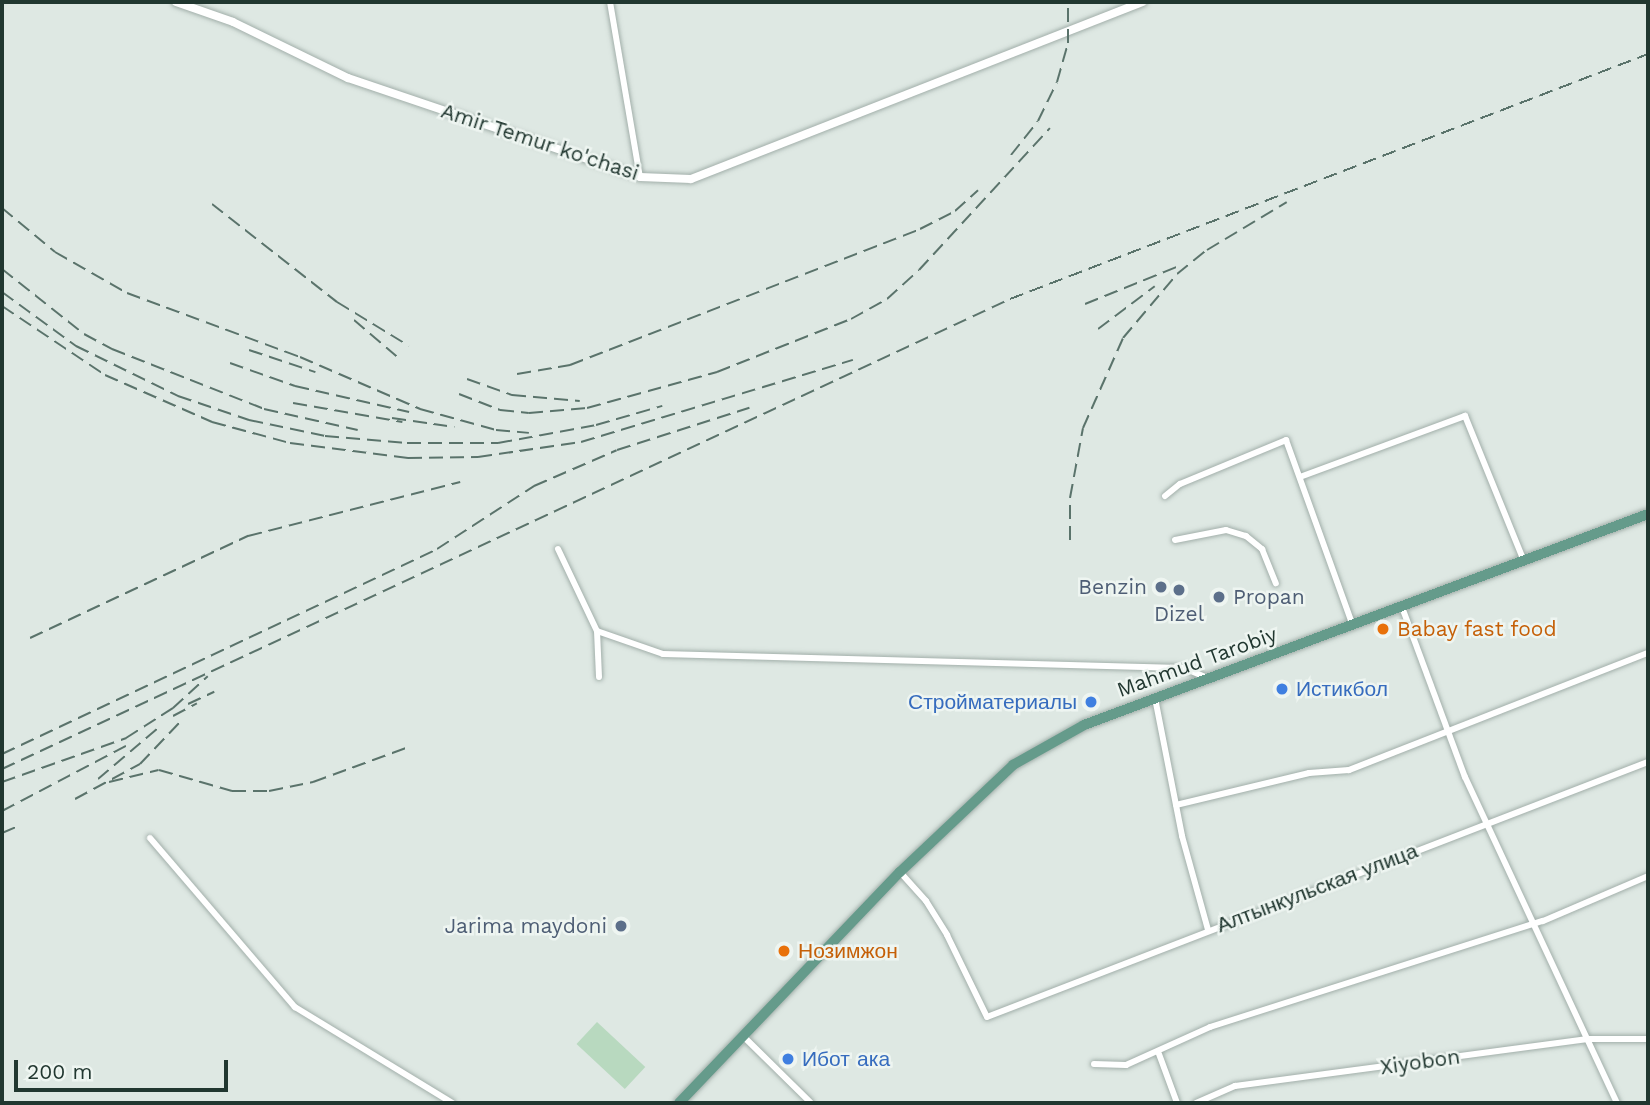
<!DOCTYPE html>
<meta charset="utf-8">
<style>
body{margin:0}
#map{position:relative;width:1650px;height:1105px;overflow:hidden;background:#dee8e3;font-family:"Work Sans",sans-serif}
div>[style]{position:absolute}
.green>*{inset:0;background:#b8d9bf;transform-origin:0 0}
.roads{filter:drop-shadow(0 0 2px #a2afaa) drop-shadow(0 0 2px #a2afaa)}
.minor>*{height:6px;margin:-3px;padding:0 3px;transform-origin:3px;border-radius:3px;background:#fff}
.tertiary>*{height:8px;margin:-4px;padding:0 4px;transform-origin:4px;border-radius:4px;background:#fff}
.primary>*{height:10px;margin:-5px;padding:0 5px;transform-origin:5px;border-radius:5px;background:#659b8b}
.rail>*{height:2px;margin-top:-1px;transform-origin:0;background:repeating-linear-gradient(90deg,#5a736b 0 14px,transparent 0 21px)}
.dots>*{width:19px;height:19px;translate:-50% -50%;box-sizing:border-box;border:4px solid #eef5f1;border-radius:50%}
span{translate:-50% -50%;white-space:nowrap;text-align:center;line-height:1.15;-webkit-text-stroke:5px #eef5f1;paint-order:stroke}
.street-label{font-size:21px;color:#213730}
.service-label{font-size:21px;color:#4e5e75}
.right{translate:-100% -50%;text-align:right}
.left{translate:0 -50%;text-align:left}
.food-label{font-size:21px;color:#c56008}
.shop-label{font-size:21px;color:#366cbe}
.frame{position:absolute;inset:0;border:4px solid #213730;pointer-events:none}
.scale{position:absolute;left:14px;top:1060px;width:214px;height:32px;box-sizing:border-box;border:4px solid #213730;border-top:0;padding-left:9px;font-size:21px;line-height:24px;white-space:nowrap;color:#213730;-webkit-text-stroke:5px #eef5f1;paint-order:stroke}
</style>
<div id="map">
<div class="green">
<i style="left:597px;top:1022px;width:66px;height:30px;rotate:43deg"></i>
</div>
<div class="roads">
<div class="minor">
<i style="left:610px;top:2px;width:178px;rotate:80.3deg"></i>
<i style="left:1300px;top:477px;width:176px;rotate:-20.3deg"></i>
<i style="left:1465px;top:416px;width:157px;rotate:67.9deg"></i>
<i style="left:1165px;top:496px;width:19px;rotate:-39deg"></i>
<i style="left:1180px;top:484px;width:115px;rotate:-22.5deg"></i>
<i style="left:1286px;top:440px;width:198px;rotate:70.2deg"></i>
<i style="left:1175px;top:540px;width:52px;rotate:-11.1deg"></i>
<i style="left:1226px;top:530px;width:21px;rotate:17deg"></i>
<i style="left:1246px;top:536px;width:21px;rotate:39deg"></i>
<i style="left:1262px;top:549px;width:37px;rotate:68deg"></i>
<i style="left:558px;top:549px;width:91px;rotate:64.6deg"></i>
<i style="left:597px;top:631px;width:70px;rotate:19.2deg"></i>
<i style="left:663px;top:654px;width:521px;rotate:1.54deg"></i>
<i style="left:1184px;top:668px;width:25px;rotate:23deg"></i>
<i style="left:1402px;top:607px;width:181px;rotate:69.7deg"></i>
<i style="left:1465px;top:777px;width:360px;rotate:65deg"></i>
<i style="left:597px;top:631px;width:46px;rotate:87.5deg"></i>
<i style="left:1155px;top:698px;width:141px;rotate:78.9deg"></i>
<i style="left:1182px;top:836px;width:98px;rotate:74.5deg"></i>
<i style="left:1176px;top:805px;width:137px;rotate:-13.5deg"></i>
<i style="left:1309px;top:773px;width:40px;rotate:-4.3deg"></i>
<i style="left:1349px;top:770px;width:321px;rotate:-21.4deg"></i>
<i style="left:150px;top:838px;width:223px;rotate:49.4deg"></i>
<i style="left:295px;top:1007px;width:184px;rotate:31.4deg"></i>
<i style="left:900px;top:872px;width:39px;rotate:48deg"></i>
<i style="left:926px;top:901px;width:40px;rotate:58deg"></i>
<i style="left:947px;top:935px;width:91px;rotate:64deg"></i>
<i style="left:987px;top:1017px;width:708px;rotate:-21.1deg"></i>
<i style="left:743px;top:1036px;width:95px;rotate:44.6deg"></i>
<i style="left:1159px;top:1054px;width:52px;rotate:69.8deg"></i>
<i style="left:1094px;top:1064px;width:32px;rotate:2deg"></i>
<i style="left:1126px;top:1065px;width:92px;rotate:-24.3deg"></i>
<i style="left:1210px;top:1027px;width:349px;rotate:-17.7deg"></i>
<i style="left:1543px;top:921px;width:114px;rotate:-23.2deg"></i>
<i style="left:1196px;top:1103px;width:43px;rotate:-23.6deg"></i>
<i style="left:1235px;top:1086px;width:354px;rotate:-7.6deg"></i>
<i style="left:1586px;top:1039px;width:62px"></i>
</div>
<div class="tertiary">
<i style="left:176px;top:2px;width:60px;rotate:19.3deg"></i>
<i style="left:233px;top:22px;width:128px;rotate:26deg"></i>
<i style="left:348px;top:78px;width:308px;rotate:18.7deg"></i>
<i style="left:640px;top:177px;width:51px;rotate:2.2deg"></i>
<i style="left:691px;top:179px;width:485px;rotate:-21.4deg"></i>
</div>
<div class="primary">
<i style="left:679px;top:1103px;width:320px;rotate:-46.3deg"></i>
<i style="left:900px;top:872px;width:156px;rotate:-43.4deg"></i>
<i style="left:1013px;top:765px;width:81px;rotate:-29.4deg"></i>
<i style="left:1084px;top:725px;width:602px;rotate:-20.51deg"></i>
</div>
</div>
<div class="rail">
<i style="left:1011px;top:155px;width:43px;rotate:-51.5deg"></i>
<i style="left:1038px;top:121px;width:43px;rotate:-64deg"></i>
<i style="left:1057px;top:82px;width:41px;rotate:-74.2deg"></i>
<i style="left:1068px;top:43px;width:41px;rotate:-90deg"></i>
<i style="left:212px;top:204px;width:159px;rotate:38.1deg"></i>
<i style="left:337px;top:302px;width:84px;rotate:31.4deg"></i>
<i style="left:2px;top:208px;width:69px;rotate:39.7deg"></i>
<i style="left:55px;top:252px;width:83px;rotate:29.7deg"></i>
<i style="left:127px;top:293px;width:184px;rotate:20.3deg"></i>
<i style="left:300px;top:357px;width:131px;rotate:23.4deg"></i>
<i style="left:420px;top:409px;width:79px;rotate:15.4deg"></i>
<i style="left:496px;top:430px;width:33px;rotate:5deg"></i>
<i style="left:2px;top:269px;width:105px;rotate:38.4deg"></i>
<i style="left:84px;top:334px;width:32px;rotate:28deg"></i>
<i style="left:112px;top:349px;width:163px;rotate:21.5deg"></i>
<i style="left:264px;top:409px;width:96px;rotate:12.6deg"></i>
<i style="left:2px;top:292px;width:92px;rotate:36.1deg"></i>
<i style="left:76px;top:346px;width:114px;rotate:26.1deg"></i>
<i style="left:178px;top:396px;width:75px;rotate:18.7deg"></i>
<i style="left:249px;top:420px;width:78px;rotate:11.9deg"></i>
<i style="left:325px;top:436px;width:82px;rotate:4.9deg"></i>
<i style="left:407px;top:443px;width:91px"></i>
<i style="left:498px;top:443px;width:100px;rotate:-10.4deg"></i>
<i style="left:596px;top:425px;width:69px;rotate:-16.1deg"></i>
<i style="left:1085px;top:304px;width:101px;rotate:-22deg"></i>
<i style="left:2px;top:306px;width:124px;rotate:33.8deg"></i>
<i style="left:105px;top:375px;width:117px;rotate:23.7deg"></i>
<i style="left:212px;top:422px;width:81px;rotate:15.1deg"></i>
<i style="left:290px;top:443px;width:119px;rotate:7.2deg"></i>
<i style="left:408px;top:458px;width:70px;rotate:-0.8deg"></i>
<i style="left:478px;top:457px;width:104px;rotate:-8.3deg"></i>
<i style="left:581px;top:442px;width:284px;rotate:-16.8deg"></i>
<i style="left:354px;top:320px;width:62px;rotate:40.4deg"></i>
<i style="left:1098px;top:329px;width:71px;rotate:-37deg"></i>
<i style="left:249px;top:350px;width:70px;rotate:18.4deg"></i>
<i style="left:230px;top:363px;width:69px;rotate:19.5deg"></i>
<i style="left:295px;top:386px;width:117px;rotate:12.8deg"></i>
<i style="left:517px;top:374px;width:54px;rotate:-9.6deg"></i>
<i style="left:570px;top:365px;width:375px;rotate:-21.2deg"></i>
<i style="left:920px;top:229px;width:39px;rotate:-27deg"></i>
<i style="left:955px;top:211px;width:31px;rotate:-42deg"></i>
<i style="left:467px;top:379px;width:48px;rotate:19.6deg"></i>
<i style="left:512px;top:395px;width:68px;rotate:5deg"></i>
<i style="left:459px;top:394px;width:44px;rotate:21.3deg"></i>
<i style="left:500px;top:410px;width:29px;rotate:6deg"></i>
<i style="left:529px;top:413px;width:58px;rotate:-4.9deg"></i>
<i style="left:587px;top:408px;width:135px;rotate:-15.5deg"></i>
<i style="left:717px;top:372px;width:144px;rotate:-21.6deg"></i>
<i style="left:851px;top:319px;width:41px;rotate:-29.1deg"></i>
<i style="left:887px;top:299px;width:43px;rotate:-42.2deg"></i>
<i style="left:919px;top:270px;width:193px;rotate:-47.3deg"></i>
<i style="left:293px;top:403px;width:111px;rotate:9.9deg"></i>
<i style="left:392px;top:418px;width:63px;rotate:8.3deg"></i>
<i style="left:1070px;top:540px;width:42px;rotate:-90deg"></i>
<i style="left:1070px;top:498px;width:71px;rotate:-79.5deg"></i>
<i style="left:1083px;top:428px;width:98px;rotate:-66deg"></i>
<i style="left:1123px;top:338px;width:84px;rotate:-49.8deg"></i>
<i style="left:1177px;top:274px;width:38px;rotate:-39deg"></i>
<i style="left:1207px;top:250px;width:93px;rotate:-31deg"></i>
<i style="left:30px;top:638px;width:241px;rotate:-25.1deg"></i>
<i style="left:248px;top:536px;width:219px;rotate:-14.3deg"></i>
<i style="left:188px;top:704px;width:29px;rotate:-25deg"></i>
<i style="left:173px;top:716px;width:27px;rotate:-28deg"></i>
<i style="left:2px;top:754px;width:481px;rotate:-25.2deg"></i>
<i style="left:437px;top:549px;width:116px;rotate:-33deg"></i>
<i style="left:534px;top:486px;width:90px;rotate:-23.4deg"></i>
<i style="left:617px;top:450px;width:139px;rotate:-17.7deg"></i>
<i style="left:2px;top:769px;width:1112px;rotate:-25deg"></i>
<i style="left:1010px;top:299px;width:683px;rotate:-21.01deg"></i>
<i style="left:98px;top:779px;width:80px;rotate:-40.4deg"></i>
<i style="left:2px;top:782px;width:132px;rotate:-19.5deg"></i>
<i style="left:126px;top:738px;width:56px;rotate:-32.6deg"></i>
<i style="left:173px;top:708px;width:47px;rotate:-42.4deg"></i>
<i style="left:109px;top:782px;width:51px;rotate:-13.5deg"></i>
<i style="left:159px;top:770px;width:76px;rotate:16deg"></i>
<i style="left:232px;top:791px;width:37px"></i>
<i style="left:269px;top:791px;width:45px;rotate:-11.6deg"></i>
<i style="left:313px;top:782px;width:99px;rotate:-20.1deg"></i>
<i style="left:75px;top:799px;width:74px;rotate:-28.3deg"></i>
<i style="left:140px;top:764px;width:58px;rotate:-46.4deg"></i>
<i style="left:2px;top:811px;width:140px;rotate:-27.7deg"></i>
<i style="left:2px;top:833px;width:15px;rotate:-23deg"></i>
</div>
<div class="dots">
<i style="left:1161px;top:587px;background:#5c6f8a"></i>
<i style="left:1179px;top:590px;background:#5c6f8a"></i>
<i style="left:1219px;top:597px;background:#5c6f8a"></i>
<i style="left:1383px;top:629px;background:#e8710a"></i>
<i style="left:1282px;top:689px;background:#3f7fe0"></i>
<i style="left:1091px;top:702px;background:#3f7fe0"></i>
<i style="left:621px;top:926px;background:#5c6f8a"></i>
<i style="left:784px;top:951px;background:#e8710a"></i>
<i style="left:788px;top:1059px;background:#3f7fe0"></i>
</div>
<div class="street-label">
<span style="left:540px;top:142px;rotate:18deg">Amir Temur ko'chasi</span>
<span style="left:1197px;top:662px;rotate:-20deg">Mahmud Tarobiy</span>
<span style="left:1317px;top:888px;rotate:-21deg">Алтынкульская улица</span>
<span style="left:1420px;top:1062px;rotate:-8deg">Xiyobon</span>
</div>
<div class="service-label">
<span class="right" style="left:1147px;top:587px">Benzin</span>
<span class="left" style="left:1233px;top:597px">Propan</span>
<span style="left:1179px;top:614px">Dizel</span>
<span class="right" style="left:607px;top:926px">Jarima maydoni</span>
</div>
<div class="food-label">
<span class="left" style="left:1397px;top:629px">Babay fast food</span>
<span class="left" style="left:798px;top:951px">Нозимжон</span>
</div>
<div class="shop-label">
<span class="left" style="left:1296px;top:689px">Истикбол</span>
<span class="right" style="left:1077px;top:702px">Стройматериалы</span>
<span class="left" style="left:802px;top:1059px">Ибот ака</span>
</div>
<div class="frame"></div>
<div class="scale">200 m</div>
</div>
